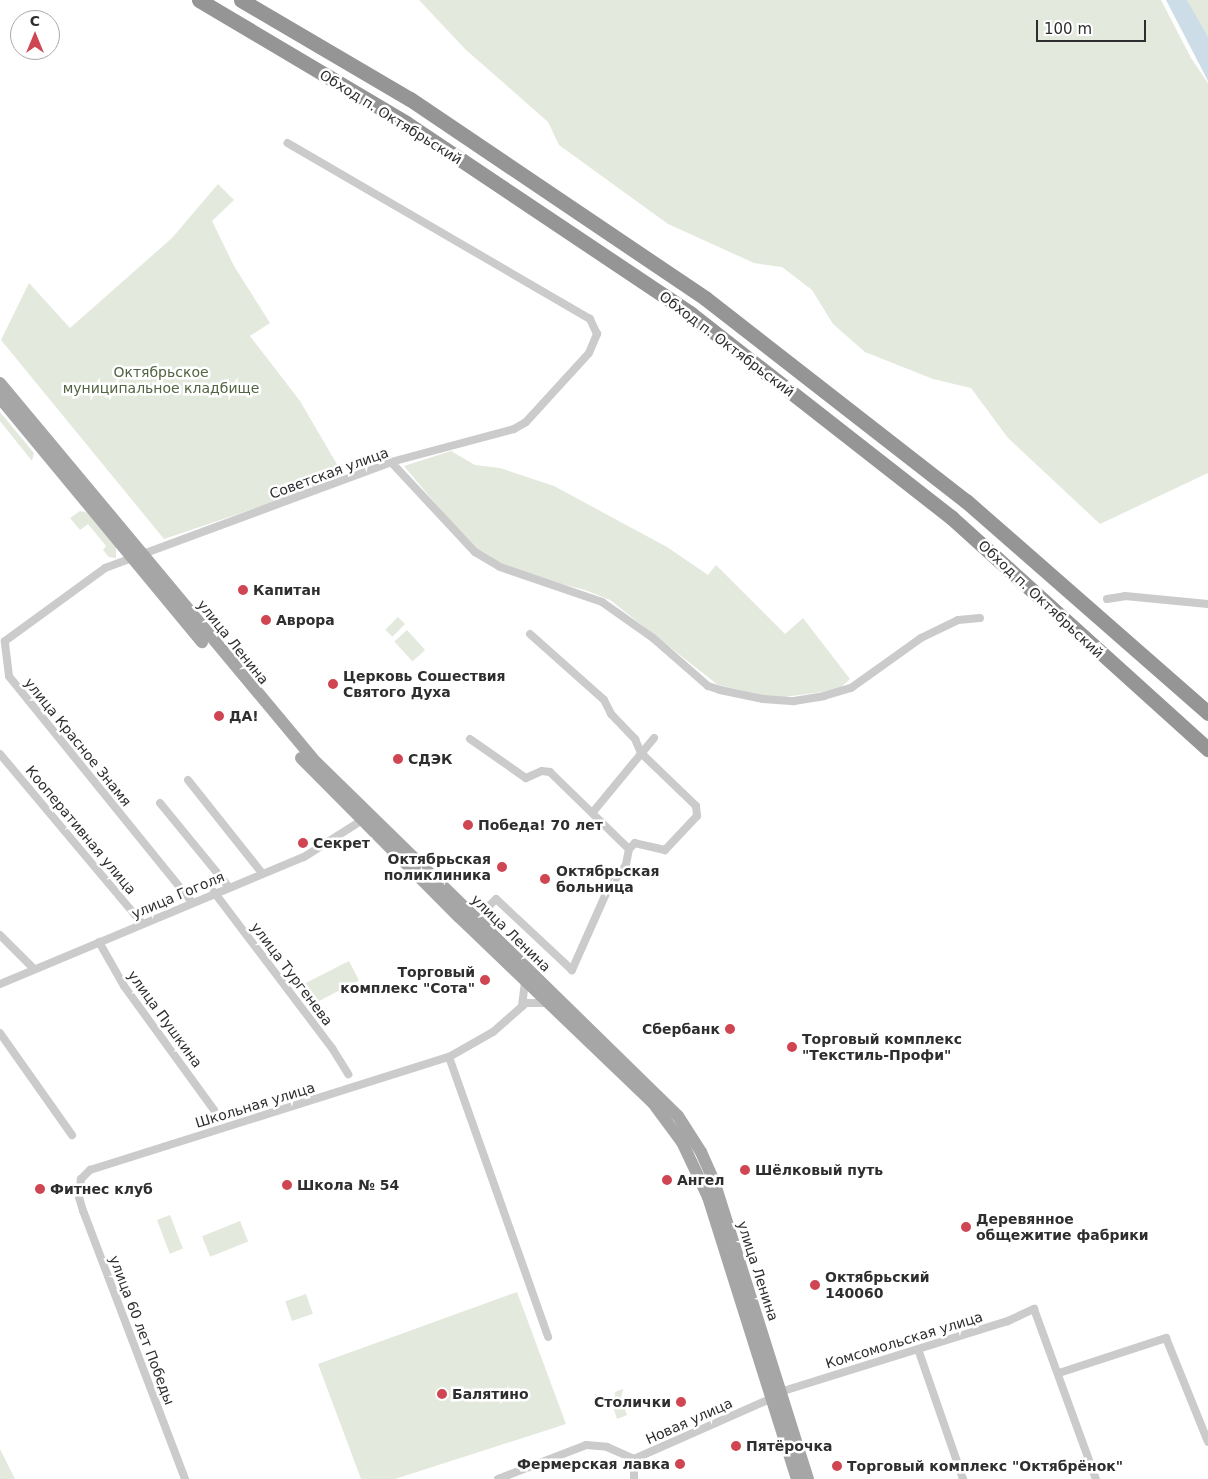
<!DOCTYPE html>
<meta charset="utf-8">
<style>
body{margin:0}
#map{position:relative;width:1208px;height:1479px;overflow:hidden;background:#fff;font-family:"DejaVu Sans",sans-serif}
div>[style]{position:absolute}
.green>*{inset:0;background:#e4e9dd;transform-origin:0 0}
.water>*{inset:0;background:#ccdde7}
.street>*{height:8px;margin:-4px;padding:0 4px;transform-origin:4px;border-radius:4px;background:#cbcbcb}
.primary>*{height:12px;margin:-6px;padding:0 6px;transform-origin:6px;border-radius:6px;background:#a6a6a6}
.highway>*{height:15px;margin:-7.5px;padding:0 7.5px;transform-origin:7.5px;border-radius:7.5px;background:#959595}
.dots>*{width:14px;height:14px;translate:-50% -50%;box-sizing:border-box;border:2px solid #fff;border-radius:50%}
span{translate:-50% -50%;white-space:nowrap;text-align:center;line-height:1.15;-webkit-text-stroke:5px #fff;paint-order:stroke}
.street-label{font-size:14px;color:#2e2e2e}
.park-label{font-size:14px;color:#526441}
.poi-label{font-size:14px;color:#2e2e2e;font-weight:700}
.left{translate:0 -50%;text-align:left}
.right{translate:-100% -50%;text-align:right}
.north{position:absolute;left:10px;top:10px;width:50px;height:50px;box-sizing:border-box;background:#fff;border:1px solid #ababab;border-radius:50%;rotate:0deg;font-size:14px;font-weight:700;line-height:20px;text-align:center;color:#2e2e2e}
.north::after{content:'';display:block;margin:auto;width:18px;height:22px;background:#cf4652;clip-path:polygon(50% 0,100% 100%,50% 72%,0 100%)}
.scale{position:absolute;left:1036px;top:20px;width:110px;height:22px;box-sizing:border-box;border:2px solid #2e2e2e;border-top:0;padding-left:6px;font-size:15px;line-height:18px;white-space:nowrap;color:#2e2e2e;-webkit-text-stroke:4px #fff;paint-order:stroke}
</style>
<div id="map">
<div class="green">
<i style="clip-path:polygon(419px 0,1161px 0,1191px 58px,1208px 83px,1208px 473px,1100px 524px,1008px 438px,971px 388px,933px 379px,865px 352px,833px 324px,812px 290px,782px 267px,754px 263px,668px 224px,559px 145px,548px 122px,465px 49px)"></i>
<i style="clip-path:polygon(1187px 0,1208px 0,1208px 37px,1198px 21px)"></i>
<i style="clip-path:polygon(218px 184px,234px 200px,212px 221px,234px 266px,270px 323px,250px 336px,300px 401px,345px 478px,164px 539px,1px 340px,29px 283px,70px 328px,172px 238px)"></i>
<i style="clip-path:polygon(0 412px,34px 453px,32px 461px,0 421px)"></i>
<i style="clip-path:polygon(451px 451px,475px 465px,500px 468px,554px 486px,667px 547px,708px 575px,716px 565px,785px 634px,803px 618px,850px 679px,838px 690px,776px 698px,718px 685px,610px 600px,585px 590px,525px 575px,474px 550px,404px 466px)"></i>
<i style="clip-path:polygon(80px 511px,89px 513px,116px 546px,116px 558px,109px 557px,103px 550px,106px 546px,88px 524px,80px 530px,70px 518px)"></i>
<i style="left:398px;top:617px;width:10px;height:18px;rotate:45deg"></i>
<i style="left:407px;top:630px;width:27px;height:17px;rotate:48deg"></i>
<i style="left:349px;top:961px;width:22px;height:52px;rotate:63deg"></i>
<i style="left:170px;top:1215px;width:36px;height:14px;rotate:69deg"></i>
<i style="left:240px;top:1221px;width:22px;height:41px;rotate:68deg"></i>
<i style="clip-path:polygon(517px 1292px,566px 1424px,395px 1479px,361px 1479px,318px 1364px)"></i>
<i style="left:306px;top:1294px;width:21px;height:22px;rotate:71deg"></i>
<i style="clip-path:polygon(623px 1389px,621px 1399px,627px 1415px,617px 1419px,614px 1410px,615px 1392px)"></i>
<i style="clip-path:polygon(0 1449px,15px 1479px,0 1479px)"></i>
</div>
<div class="water">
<i style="clip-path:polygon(1166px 0,1187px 0,1208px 37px,1208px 81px)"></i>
</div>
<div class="street">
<i style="left:391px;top:462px;width:123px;rotate:47deg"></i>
<i style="left:475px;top:552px;width:29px;rotate:31deg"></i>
<i style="left:500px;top:567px;width:108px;rotate:18.9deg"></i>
<i style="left:602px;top:602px;width:62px;rotate:35.2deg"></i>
<i style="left:653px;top:638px;width:73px;rotate:41.1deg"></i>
<i style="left:708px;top:686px;width:13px;rotate:18deg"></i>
<i style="left:720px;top:690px;width:44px;rotate:11.8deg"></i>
<i style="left:763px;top:699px;width:31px;rotate:4deg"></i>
<i style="left:794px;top:701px;width:30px;rotate:-9deg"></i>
<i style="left:824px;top:696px;width:28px;rotate:-17deg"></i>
<i style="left:851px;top:688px;width:86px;rotate:-35.5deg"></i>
<i style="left:921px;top:638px;width:41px;rotate:-25.9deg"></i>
<i style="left:958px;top:620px;width:22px;rotate:-5deg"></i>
<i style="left:1107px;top:599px;width:18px;rotate:-9deg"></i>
<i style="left:1125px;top:596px;width:83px;rotate:5.5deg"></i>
<i style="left:530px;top:634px;width:99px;rotate:41.7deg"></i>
<i style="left:604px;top:700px;width:16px;rotate:63deg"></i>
<i style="left:611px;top:714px;width:35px;rotate:46deg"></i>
<i style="left:635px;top:739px;width:15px;rotate:67deg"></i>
<i style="left:641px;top:753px;width:76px;rotate:43.9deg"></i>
<i style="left:696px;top:806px;width:10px;rotate:84deg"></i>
<i style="left:697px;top:816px;width:47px;rotate:133.3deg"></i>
<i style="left:665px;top:850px;width:31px;rotate:-167deg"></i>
<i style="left:635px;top:843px;width:8px;rotate:135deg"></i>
<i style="left:470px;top:739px;width:68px;rotate:34.9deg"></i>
<i style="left:526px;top:778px;width:17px;rotate:-24deg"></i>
<i style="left:542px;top:771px;width:8px;rotate:7deg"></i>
<i style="left:550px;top:772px;width:110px;rotate:44.3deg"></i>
<i style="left:629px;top:849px;width:16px;rotate:101deg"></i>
<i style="left:626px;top:865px;width:30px;rotate:127deg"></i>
<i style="left:608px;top:889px;width:89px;rotate:114deg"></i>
<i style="left:572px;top:970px;width:104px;rotate:-136.9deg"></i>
<i style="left:496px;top:899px;width:30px;rotate:135deg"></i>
<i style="left:0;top:754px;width:221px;rotate:50deg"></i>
<i style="left:188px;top:780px;width:119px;rotate:51.5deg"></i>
<i style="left:160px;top:803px;width:107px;rotate:50.7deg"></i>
<i style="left:593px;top:812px;width:96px;rotate:-50.5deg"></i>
<i style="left:214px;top:892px;width:196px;rotate:52.9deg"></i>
<i style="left:332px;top:1048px;width:31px;rotate:58deg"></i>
<i style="left:191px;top:901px;width:289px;rotate:-129deg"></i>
<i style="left:9px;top:676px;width:35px;rotate:-97deg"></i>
<i style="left:5px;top:641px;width:124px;rotate:-36.1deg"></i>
<i style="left:105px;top:568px;width:305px;rotate:-20.3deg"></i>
<i style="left:391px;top:462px;width:127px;rotate:-15deg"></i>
<i style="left:514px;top:429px;width:14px;rotate:-30deg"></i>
<i style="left:526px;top:422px;width:93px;rotate:-47.6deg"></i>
<i style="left:589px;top:353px;width:21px;rotate:-67deg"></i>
<i style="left:597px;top:334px;width:17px;rotate:-115deg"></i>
<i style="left:590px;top:319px;width:350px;rotate:-149.8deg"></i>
<i style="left:0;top:935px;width:48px;rotate:45deg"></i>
<i style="left:99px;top:942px;width:51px;rotate:60.4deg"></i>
<i style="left:124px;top:986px;width:153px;rotate:54deg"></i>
<i style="left:0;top:984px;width:329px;rotate:-22.7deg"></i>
<i style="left:304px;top:857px;width:67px;rotate:-32.3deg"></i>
<i style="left:522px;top:1006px;width:25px;rotate:-83deg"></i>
<i style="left:0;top:1033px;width:125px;rotate:54.8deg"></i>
<i style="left:449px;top:1057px;width:297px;rotate:70.5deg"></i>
<i style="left:918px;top:1349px;width:138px;rotate:70.9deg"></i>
<i style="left:1059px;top:1373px;width:113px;rotate:-18.1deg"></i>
<i style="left:1166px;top:1338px;width:112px;rotate:68deg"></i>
<i style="left:780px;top:1392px;width:239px;rotate:-17.3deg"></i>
<i style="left:1008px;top:1321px;width:29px;rotate:-25deg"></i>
<i style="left:1034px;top:1309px;width:181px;rotate:70deg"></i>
<i style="left:185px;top:1479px;width:287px;rotate:-110.8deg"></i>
<i style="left:83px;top:1211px;width:15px;rotate:-106deg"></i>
<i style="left:79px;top:1197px;width:18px;rotate:-84deg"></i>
<i style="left:81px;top:1179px;width:13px;rotate:-45deg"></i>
<i style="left:90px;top:1170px;width:376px;rotate:-17.5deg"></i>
<i style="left:449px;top:1057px;width:51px;rotate:-29.6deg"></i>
<i style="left:493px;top:1032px;width:44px;rotate:-41.3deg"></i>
<i style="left:526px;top:1003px;width:22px"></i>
<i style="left:498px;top:1479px;width:94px;rotate:-21.1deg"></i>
<i style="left:586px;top:1445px;width:21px;rotate:5deg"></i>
<i style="left:607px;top:1447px;width:30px;rotate:24deg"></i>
<i style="left:634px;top:1479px;width:20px;rotate:-90deg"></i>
<i style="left:634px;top:1459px;width:151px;rotate:-23.8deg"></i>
</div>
<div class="primary">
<i style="left:0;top:383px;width:493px;rotate:50.2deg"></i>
<i style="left:316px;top:762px;width:506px;rotate:44.36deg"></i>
<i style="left:678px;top:1116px;width:43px;rotate:57.4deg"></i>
<i style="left:701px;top:1152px;width:35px;rotate:66deg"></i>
<i style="left:715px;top:1184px;width:309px;rotate:72.5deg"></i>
<i style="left:0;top:398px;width:317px;rotate:50.4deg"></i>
<i style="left:301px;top:758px;width:224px;rotate:45.2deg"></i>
<i style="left:459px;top:917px;width:269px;rotate:43.8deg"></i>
<i style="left:653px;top:1103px;width:49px;rotate:53.4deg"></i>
<i style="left:682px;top:1142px;width:61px;rotate:64.7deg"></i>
<i style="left:708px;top:1197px;width:296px;rotate:72.5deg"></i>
</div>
<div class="highway">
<i style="left:199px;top:0;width:241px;rotate:30.7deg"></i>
<i style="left:406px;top:123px;width:343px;rotate:33.8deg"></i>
<i style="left:691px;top:314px;width:331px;rotate:38deg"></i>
<i style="left:952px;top:518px;width:345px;rotate:42.1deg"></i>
<i style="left:241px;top:0;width:196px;rotate:30.4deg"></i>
<i style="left:410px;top:99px;width:356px;rotate:34deg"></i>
<i style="left:705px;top:298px;width:331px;rotate:37.9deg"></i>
<i style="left:966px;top:501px;width:322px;rotate:41.2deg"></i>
</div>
<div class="dots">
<i style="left:243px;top:590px;background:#cf4652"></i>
<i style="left:266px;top:620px;background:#cf4652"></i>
<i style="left:333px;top:684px;background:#cf4652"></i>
<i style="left:219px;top:716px;background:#cf4652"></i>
<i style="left:398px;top:759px;background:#cf4652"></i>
<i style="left:468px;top:825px;background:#cf4652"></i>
<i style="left:303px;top:843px;background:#cf4652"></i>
<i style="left:502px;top:867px;background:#cf4652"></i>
<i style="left:545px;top:879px;background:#cf4652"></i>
<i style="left:485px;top:980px;background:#cf4652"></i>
<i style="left:730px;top:1029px;background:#cf4652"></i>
<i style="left:792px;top:1047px;background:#cf4652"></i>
<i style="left:745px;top:1170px;background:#cf4652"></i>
<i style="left:667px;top:1180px;background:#cf4652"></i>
<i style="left:287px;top:1185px;background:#cf4652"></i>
<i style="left:40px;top:1189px;background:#cf4652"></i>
<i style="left:966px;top:1227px;background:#cf4652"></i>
<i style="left:815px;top:1285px;background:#cf4652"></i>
<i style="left:442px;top:1394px;background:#cf4652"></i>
<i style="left:681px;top:1402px;background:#cf4652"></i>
<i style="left:736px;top:1446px;background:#cf4652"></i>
<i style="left:680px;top:1464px;background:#cf4652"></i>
<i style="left:837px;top:1466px;background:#cf4652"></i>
</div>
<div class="street-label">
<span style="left:391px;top:117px;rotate:32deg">Обход п. Октябрьский</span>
<span style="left:727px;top:344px;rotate:37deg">Обход п. Октябрьский</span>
<span style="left:329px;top:473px;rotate:-20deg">Советская улица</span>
<span style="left:1041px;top:599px;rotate:43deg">Обход п. Октябрьский</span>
<span style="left:233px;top:642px;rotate:51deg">улица Ленина</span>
<span style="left:78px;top:742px;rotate:51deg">улица Красное Знамя</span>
<span style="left:81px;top:830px;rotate:50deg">Кооперативная улица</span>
<span style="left:178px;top:895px;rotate:-23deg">улица Гоголя</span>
<span style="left:511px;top:933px;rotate:44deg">улица Ленина</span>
<span style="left:292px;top:974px;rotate:53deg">улица Тургенева</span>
<span style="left:165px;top:1019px;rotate:54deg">улица Пушкина</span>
<span style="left:255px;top:1105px;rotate:-17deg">Школьная улица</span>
<span style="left:758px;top:1271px;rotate:72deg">улица Ленина</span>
<span style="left:142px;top:1330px;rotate:69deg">улица 60 лет Победы</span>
<span style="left:904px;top:1340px;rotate:-17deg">Комсомольская улица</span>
<span style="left:689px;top:1421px;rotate:-24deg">Новая улица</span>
</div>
<div class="park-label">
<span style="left:161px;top:380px">Октябрьское<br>муниципальное кладбище</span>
</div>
<div class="poi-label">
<span class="left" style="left:253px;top:590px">Капитан</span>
<span class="left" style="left:276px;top:620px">Аврора</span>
<span class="left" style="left:343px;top:684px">Церковь Сошествия<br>Святого Духа</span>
<span class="left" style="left:229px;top:716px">ДА!</span>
<span class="left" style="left:408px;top:759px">СДЭК</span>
<span class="left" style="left:478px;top:825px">Победа! 70 лет</span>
<span class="left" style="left:313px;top:843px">Секрет</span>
<span class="right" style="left:491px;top:867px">Октябрьская<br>поликлиника</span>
<span class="left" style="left:556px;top:879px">Октябрьская<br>больница</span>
<span class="right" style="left:475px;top:980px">Торговый<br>комплекс "Сота"</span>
<span class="right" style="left:720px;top:1029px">Сбербанк</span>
<span class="left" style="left:802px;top:1047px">Торговый комплекс<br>"Текстиль-Профи"</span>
<span class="left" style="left:755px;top:1170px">Шёлковый путь</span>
<span class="left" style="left:677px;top:1180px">Ангел</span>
<span class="left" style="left:297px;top:1185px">Школа № 54</span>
<span class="left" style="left:50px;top:1189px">Фитнес клуб</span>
<span class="left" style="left:976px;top:1227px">Деревянное<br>общежитие фабрики</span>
<span class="left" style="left:825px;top:1285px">Октябрьский<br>140060</span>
<span class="left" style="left:452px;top:1394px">Балятино</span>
<span class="right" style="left:671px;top:1402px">Столички</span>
<span class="left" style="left:746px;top:1446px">Пятёрочка</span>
<span class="right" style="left:670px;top:1464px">Фермерская лавка</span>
<span class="left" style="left:847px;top:1466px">Торговый комплекс "Октябрёнок"</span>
</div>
<div class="north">С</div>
<div class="scale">100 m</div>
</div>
